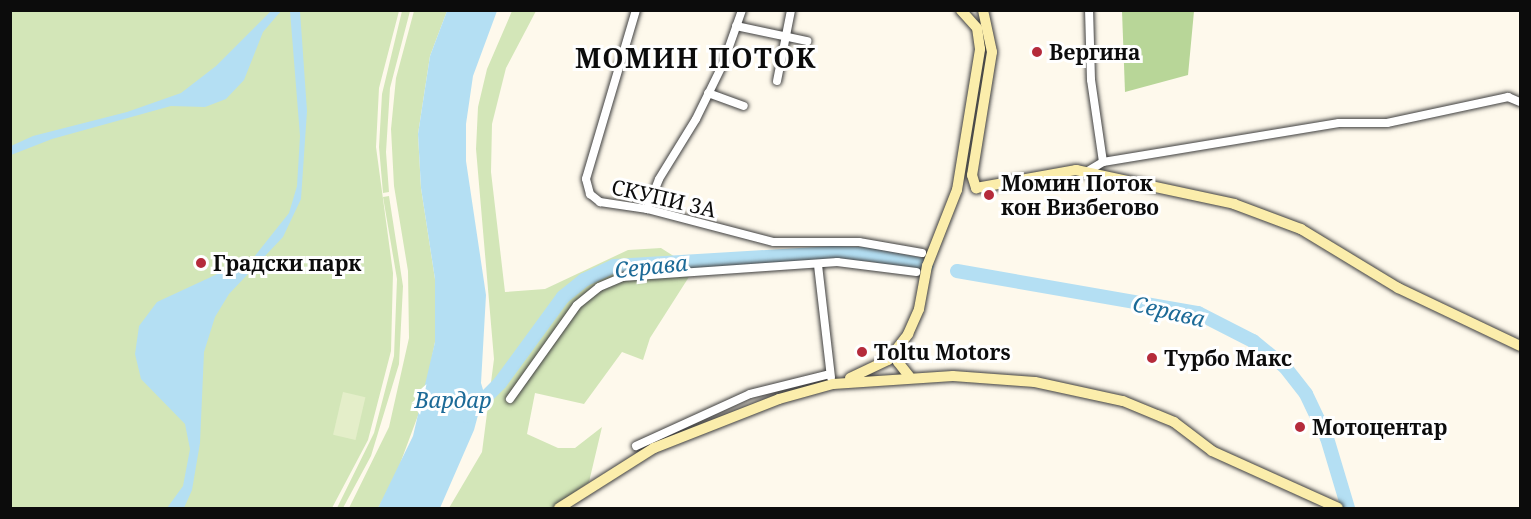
<!DOCTYPE html>
<meta charset="utf-8">
<style>
body{margin:0}
#map{position:relative;width:1531px;height:519px;overflow:hidden;background:#fef9ec;font-family:"Noto Serif",serif}
div>[style]{position:absolute}
.green>*{inset:0;background:#d3e6b8}
.forest>*{inset:0;background:#b8d698}
.pitch>*{inset:0;background:#e4eec9;transform-origin:0 0}
.water>*{inset:0;background:#b4dff3}
.river>*{height:14px;margin:-7px;padding:0 7px;transform-origin:7px;border-radius:7px;background:#b4dff3}
.roads{filter:drop-shadow(0 0 2px #3f3f3f) drop-shadow(0 0 2px #3f3f3f)}
.street>*{height:8px;margin:-4px;padding:0 4px;transform-origin:4px;border-radius:4px;background:#fff}
.secondary>*{height:10px;margin:-5px;padding:0 5px;transform-origin:5px;border-radius:5px;background:#fbedab}
.dots>*{width:16px;height:16px;translate:-50% -50%;box-sizing:border-box;border:3px solid #fff;border-radius:50%}
span{translate:-50% -50%;white-space:nowrap;text-align:center;line-height:1.15;-webkit-text-stroke:6px #fff;paint-order:stroke}
.poi-label{font-size:21px;color:#0c0c0c;font-weight:700}
.left{translate:0 -50%;text-align:left}
.street-label{font-size:21px;color:#0c0c0c}
.water-label{font-size:22px;color:#1c6a97;font-style:italic}
.district-label{font-size:27px;color:#0c0c0c;font-weight:700;letter-spacing:1.5px}
.frame{position:absolute;inset:0;border:12px solid #0c0c0c;pointer-events:none}
</style>
<div id="map">
<div class="green">
<i style="clip-path:polygon(10px 11px,399px 11px,379px 88px,376px 147px,393px 273px,391px 351px,368px 440px,332px 508px,11px 508px)"></i>
<i style="clip-path:polygon(402px 11px,410px 11px,390px 88px,386px 152px,389px 192px,383px 193px,379px 147px,382px 94px)"></i>
<i style="clip-path:polygon(414px 11px,447px 11px,430px 56px,418px 134px,421px 188px,435px 279px,435px 342px,423px 402px,394px 480px,378px 508px,349px 508px,389px 427px,409px 338px,408px 271px,394px 186px,391px 129px,396px 78px)"></i>
<i style="clip-path:polygon(512px 11px,536px 11px,506px 68px,492px 124px,491px 172px,505px 292px,545px 289px,628px 250px,661px 248px,694px 269px,650px 338px,643px 360px,622px 352px,584px 404px,535px 393px,527px 434px,558px 448px,575px 448px,602px 427px,589px 482px,552px 508px,449px 508px,482px 452px,494px 359px,476px 149px,478px 107px,487px 69px)"></i>
<i style="clip-path:polygon(389px 196px,403px 286px,399px 364px,371px 456px,343px 508px,337px 508px,374px 433px,394px 356px,397px 279px,383px 197px)"></i>
</div>
<div class="forest">
<i style="clip-path:polygon(1122px 11px,1194px 11px,1188px 75px,1125px 92px)"></i>
</div>
<div class="pitch">
<i style="left:343px;top:392px;width:23px;height:44px;rotate:13deg"></i>
</div>
<div class="water">
<i style="clip-path:polygon(271px 11px,281px 11px,263px 32px,244px 80px,226px 99px,205px 107px,171px 106px,52px 139px,11px 155px,11px 146px,33px 136px,127px 112px,181px 93px,216px 66px)"></i>
<i style="clip-path:polygon(290px 11px,300px 11px,307px 111px,301px 199px,283px 237px,229px 294px,215px 317px,204px 352px,200px 443px,192px 490px,184px 508px,167px 508px,183px 486px,190px 449px,185px 424px,141px 379px,135px 354px,139px 326px,157px 302px,254px 257px,289px 213px,297px 186px,300px 136px)"></i>
<i style="clip-path:polygon(447px 11px,497px 11px,473px 76px,466px 124px,466px 161px,486px 295px,481px 383px,484px 393px,474px 430px,440px 508px,378px 508px,413px 436px,435px 342px,435px 279px,421px 188px,418px 134px,430px 56px)"></i>
</div>
<div class="river">
<i style="left:957px;top:271px;width:245px;rotate:9.9deg"></i>
<i style="left:1198px;top:313px;width:62px;rotate:27deg"></i>
<i style="left:1253px;top:341px;width:41px;rotate:39.1deg"></i>
<i style="left:1285px;top:367px;width:34px;rotate:52deg"></i>
<i style="left:1306px;top:394px;width:49px;rotate:64.5deg"></i>
<i style="left:1327px;top:438px;width:73px;rotate:73.3deg"></i>
<i style="left:467px;top:416px;width:47px;rotate:-45deg"></i>
<i style="left:500px;top:383px;width:107px;rotate:-53.8deg"></i>
<i style="left:563px;top:297px;width:27px;rotate:-39deg"></i>
<i style="left:584px;top:280px;width:33px;rotate:-25deg"></i>
<i style="left:614px;top:266px;width:219px;rotate:-3.4deg"></i>
<i style="left:833px;top:253px;width:35px;rotate:2deg"></i>
<i style="left:868px;top:254px;width:60px;rotate:11.5deg"></i>
</div>
<div class="roads">
<div class="street">
<i style="left:636px;top:10px;width:176px;rotate:106.5deg"></i>
<i style="left:586px;top:179px;width:16px;rotate:75deg"></i>
<i style="left:590px;top:194px;width:13px;rotate:39deg"></i>
<i style="left:600px;top:202px;width:48px;rotate:8.5deg"></i>
<i style="left:647px;top:209px;width:131px;rotate:14.6deg"></i>
<i style="left:774px;top:242px;width:85px"></i>
<i style="left:859px;top:242px;width:64px;rotate:9.9deg"></i>
<i style="left:736px;top:26px;width:73px;rotate:11.9deg"></i>
<i style="left:777px;top:81px;width:72px;rotate:-78.8deg"></i>
<i style="left:708px;top:93px;width:38px;rotate:20deg"></i>
<i style="left:1103px;top:162px;width:239px;rotate:-9.4deg"></i>
<i style="left:1339px;top:123px;width:48px"></i>
<i style="left:1387px;top:123px;width:124px;rotate:-12.1deg"></i>
<i style="left:1508px;top:97px;width:13px;rotate:23deg"></i>
<i style="left:1088px;top:171px;width:17px;rotate:-31deg"></i>
<i style="left:1103px;top:162px;width:83px;rotate:-98.3deg"></i>
<i style="left:1091px;top:80px;width:70px;rotate:-91.6deg"></i>
<i style="left:647px;top:209px;width:32px;rotate:-68deg"></i>
<i style="left:659px;top:179px;width:70px;rotate:-58.3deg"></i>
<i style="left:696px;top:119px;width:61px;rotate:-63.9deg"></i>
<i style="left:723px;top:64px;width:57px;rotate:-70.6deg"></i>
<i style="left:818px;top:265px;width:113px;rotate:83.4deg"></i>
<i style="left:510px;top:399px;width:115px;rotate:-54.5deg"></i>
<i style="left:577px;top:305px;width:28px;rotate:-39deg"></i>
<i style="left:599px;top:287px;width:25px;rotate:-23deg"></i>
<i style="left:622px;top:277px;width:216px;rotate:-4deg"></i>
<i style="left:837px;top:262px;width:80px;rotate:7.2deg"></i>
<i style="left:636px;top:446px;width:125px;rotate:-24.5deg"></i>
<i style="left:750px;top:394px;width:82px;rotate:-14deg"></i>
</div>
<div class="secondary">
<i style="left:983px;top:10px;width:43px;rotate:77.9deg"></i>
<i style="left:992px;top:52px;width:125px;rotate:99.2deg"></i>
<i style="left:972px;top:175px;width:14px;rotate:73deg"></i>
<i style="left:976px;top:188px;width:102px;rotate:-10.2deg"></i>
<i style="left:1076px;top:170px;width:162px;rotate:12.1deg"></i>
<i style="left:1234px;top:204px;width:72px;rotate:20.5deg"></i>
<i style="left:1301px;top:229px;width:114px;rotate:31.3deg"></i>
<i style="left:1398px;top:288px;width:135px;rotate:25.4deg"></i>
<i style="left:899px;top:349px;width:13px;rotate:94deg"></i>
<i style="left:898px;top:362px;width:18px;rotate:52deg"></i>
<i style="left:850px;top:378px;width:42px;rotate:-25.3deg"></i>
<i style="left:888px;top:360px;width:33px;rotate:-52deg"></i>
<i style="left:908px;top:334px;width:27px;rotate:-66deg"></i>
<i style="left:919px;top:309px;width:44px;rotate:-79.5deg"></i>
<i style="left:927px;top:266px;width:82px;rotate:-68.5deg"></i>
<i style="left:957px;top:190px;width:143px;rotate:-80.7deg"></i>
<i style="left:980px;top:49px;width:21px;rotate:-98deg"></i>
<i style="left:977px;top:28px;width:24px;rotate:-132deg"></i>
<i style="left:559px;top:508px;width:112px;rotate:-32.3deg"></i>
<i style="left:654px;top:448px;width:134px;rotate:-21.4deg"></i>
<i style="left:779px;top:399px;width:56px;rotate:-15.5deg"></i>
<i style="left:833px;top:384px;width:120px;rotate:-3.8deg"></i>
<i style="left:953px;top:376px;width:82px;rotate:4.2deg"></i>
<i style="left:1035px;top:382px;width:90px;rotate:12.2deg"></i>
<i style="left:1123px;top:401px;width:55px;rotate:22.4deg"></i>
<i style="left:1174px;top:422px;width:48px;rotate:37.3deg"></i>
<i style="left:1212px;top:451px;width:138px;rotate:24.3deg"></i>
</div>
</div>
<div class="dots">
<i style="left:1037px;top:52px;background:#b52b3b"></i>
<i style="left:989px;top:195px;background:#b52b3b"></i>
<i style="left:201px;top:263px;background:#b52b3b"></i>
<i style="left:862px;top:352px;background:#b52b3b"></i>
<i style="left:1152px;top:358px;background:#b52b3b"></i>
<i style="left:1300px;top:427px;background:#b52b3b"></i>
</div>
<div class="poi-label">
<span class="left" style="left:1049px;top:52px">Вергина</span>
<span class="left" style="left:1001px;top:195px">Момин Поток<br>кон Визбегово</span>
<span class="left" style="left:213px;top:263px">Градски парк</span>
<span class="left" style="left:874px;top:352px">Toltu Motors</span>
<span class="left" style="left:1164px;top:358px">Турбо Макс</span>
<span class="left" style="left:1312px;top:427px">Мотоцентар</span>
</div>
<div class="street-label">
<span style="left:664px;top:198px;rotate:13deg">СКУПИ 3А</span>
</div>
<div class="water-label">
<span style="left:651px;top:266px;rotate:-6deg">Серава</span>
<span style="left:1169px;top:311px;rotate:13deg">Серава</span>
<span style="left:453px;top:400px">Вардар</span>
</div>
<div class="district-label">
<span style="left:696px;top:58px">МОМИН ПОТОК</span>
</div>
<div class="frame"></div>
</div>
